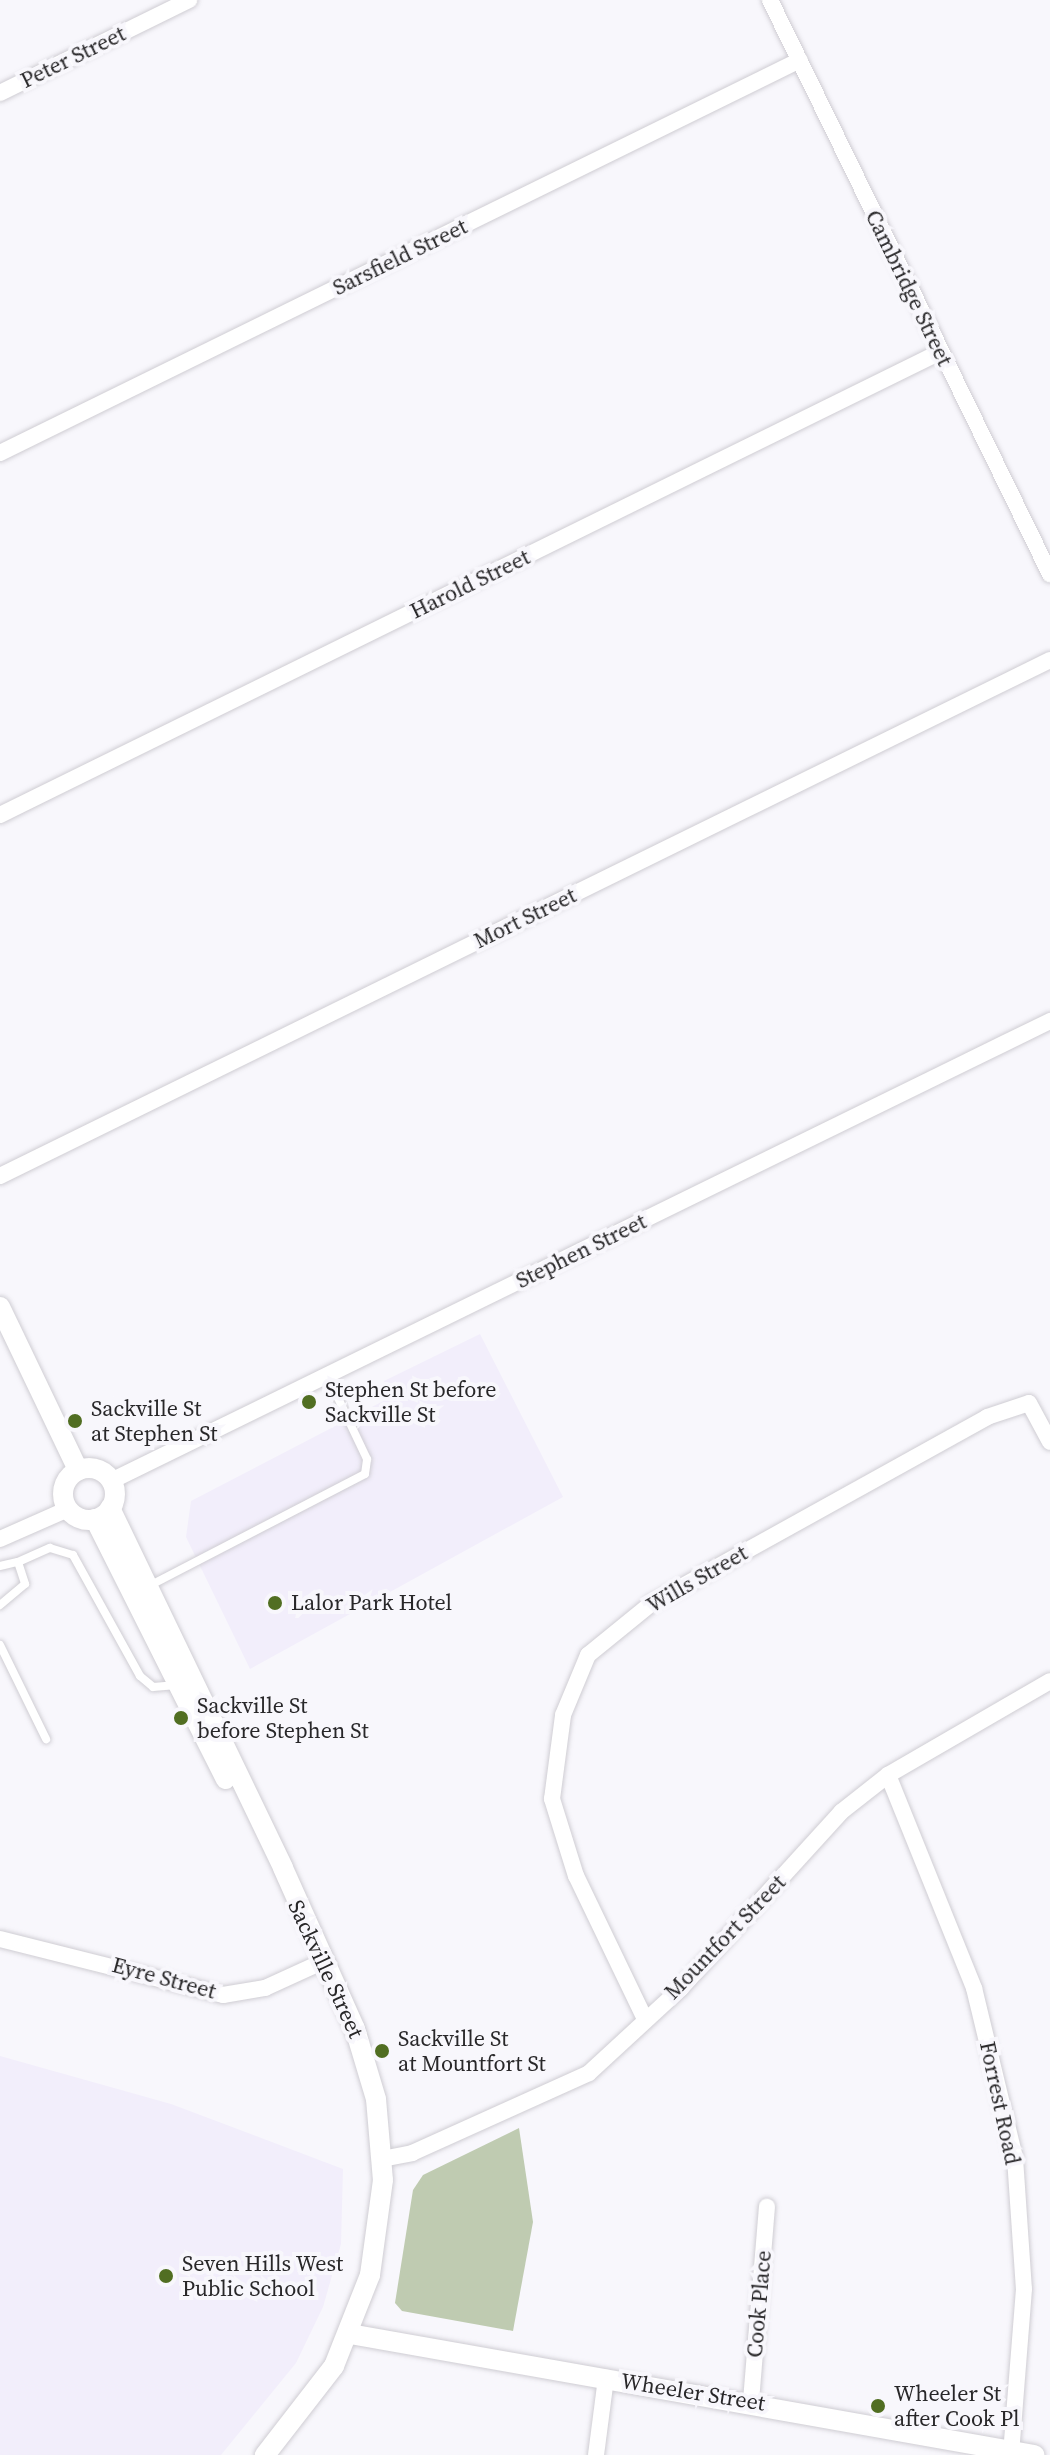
<!DOCTYPE html>
<style>
body{margin:0}
#map{position:relative;width:1050px;height:2455px;overflow:hidden;background:#f8f7fc;font-family:"Source Serif 4",serif}
div>[style]{position:absolute}
.built>*{inset:0;background:#f2eefb}
.green>*{inset:0;background:#bfcbb1}
.roads{filter:drop-shadow(0 0 2px #cfcdd3) drop-shadow(0 0 2px #cfcdd3)}
.service>*{height:8px;margin:-4px;padding:0 4px;transform-origin:4px;border-radius:4px;background:#fff}
.minor>*{height:16px;margin:-8px;padding:0 8px;transform-origin:8px;border-radius:8px;background:#fff}
.tertiary>*{height:20px;margin:-10px;padding:0 10px;transform-origin:10px;border-radius:10px;background:#fff}
.tertiary>.ring{margin:-10px;padding:0;box-sizing:content-box;background:none;border:20px solid #fff;border-radius:50%}
.dots>*{width:22px;height:22px;translate:-50% -50%;box-sizing:border-box;border:4px solid #f8f7fc;border-radius:50%}
span{translate:-50% -50%;white-space:nowrap;text-align:center;line-height:1.15;-webkit-text-stroke:8px #f8f7fc;paint-order:stroke}
.street-label{font-size:22px;color:#282729}
.poi-label{font-size:22px;color:#282729}
.left{translate:0 -50%;text-align:left}
</style>
<div id="map">
<div class="built">
<i style="clip-path:polygon(480px 1334px,563px 1497px,250px 1669px,186px 1537px,191px 1501px,391px 1397px,384px 1381px)"></i>
<i style="clip-path:polygon(0 2056px,171px 2104px,343px 2169px,341px 2244px,323px 2307px,296px 2363px,221px 2455px,0 2455px)"></i>
</div>
<div class="green">
<i style="clip-path:polygon(519px 2128px,533px 2222px,513px 2331px,402px 2311px,395px 2303px,413px 2190px,423px 2175px)"></i>
</div>
<div class="roads">
<div class="service">
<i style="left:18px;top:1562px;width:35px;rotate:-24deg"></i>
<i style="left:50px;top:1548px;width:24px;rotate:17deg"></i>
<i style="left:73px;top:1555px;width:138px;rotate:61deg"></i>
<i style="left:140px;top:1676px;width:17px;rotate:40deg"></i>
<i style="left:153px;top:1687px;width:24px;rotate:-5deg"></i>
<i style="left:0;top:1566px;width:18px;rotate:-13deg"></i>
<i style="left:18px;top:1562px;width:23px;rotate:72deg"></i>
<i style="left:25px;top:1584px;width:33px;rotate:140deg"></i>
<i style="left:149px;top:1586px;width:243px;rotate:-27.4deg"></i>
<i style="left:365px;top:1474px;width:15px;rotate:-82deg"></i>
<i style="left:367px;top:1459px;width:91px;rotate:-115.4deg"></i>
<i style="left:0;top:1645px;width:105px;rotate:63.9deg"></i>
</div>
<div class="minor">
<i style="left:770px;top:0;width:639px;rotate:64deg"></i>
<i style="left:0;top:93px;width:211px;rotate:-26.2deg"></i>
<i style="left:0;top:453px;width:891px;rotate:-26.16deg"></i>
<i style="left:0;top:815px;width:1048px;rotate:-26.22deg"></i>
<i style="left:0;top:1176px;width:1170px;rotate:-26.17deg"></i>
<i style="left:111px;top:1481px;width:1046px;rotate:-26.1deg"></i>
<i style="left:0;top:1539px;width:74px;rotate:-23.8deg"></i>
<i style="left:888px;top:1775px;width:230px;rotate:68deg"></i>
<i style="left:974px;top:1988px;width:175px;rotate:76.4deg"></i>
<i style="left:1015px;top:2158px;width:131px;rotate:86.1deg"></i>
<i style="left:1024px;top:2289px;width:167px;rotate:94.5deg"></i>
<i style="left:0;top:1939px;width:230px;rotate:14.1deg"></i>
<i style="left:223px;top:1995px;width:43px;rotate:-9.5deg"></i>
<i style="left:265px;top:1988px;width:65px;rotate:-24.6deg"></i>
<i style="left:644px;top:2017px;width:157px;rotate:-115.7deg"></i>
<i style="left:576px;top:1876px;width:81px;rotate:-107.3deg"></i>
<i style="left:552px;top:1799px;width:85px;rotate:-82.5deg"></i>
<i style="left:563px;top:1715px;width:65px;rotate:-67.4deg"></i>
<i style="left:588px;top:1655px;width:82px;rotate:-39.1deg"></i>
<i style="left:652px;top:1603px;width:383px;rotate:-29deg"></i>
<i style="left:987px;top:1417px;width:44px;rotate:-18.4deg"></i>
<i style="left:1029px;top:1403px;width:44px;rotate:61.7deg"></i>
<i style="left:382px;top:2159px;width:31px;rotate:-11deg"></i>
<i style="left:412px;top:2153px;width:194px;rotate:-24.3deg"></i>
<i style="left:589px;top:2073px;width:125px;rotate:-42.7deg"></i>
<i style="left:681px;top:1988px;width:238px;rotate:-47.7deg"></i>
<i style="left:841px;top:1812px;width:60px;rotate:-38.2deg"></i>
<i style="left:888px;top:1775px;width:187px;rotate:-30.1deg"></i>
<i style="left:751px;top:2401px;width:195px;rotate:-85.3deg"></i>
<i style="left:596px;top:2455px;width:78px;rotate:-82.6deg"></i>
</div>
<div class="tertiary">
<i style="left:0;top:1307px;width:181px;rotate:64.4deg"></i>
<i class="ring" style="left:63px;top:1468px;width:32px;height:32px"></i>
<i style="left:110px;top:1508px;width:399px;rotate:64.3deg"></i>
<i style="left:283px;top:1868px;width:176px;rotate:65.9deg"></i>
<i style="left:355px;top:2029px;width:73px;rotate:73.3deg"></i>
<i style="left:376px;top:2099px;width:81px;rotate:85.1deg"></i>
<i style="left:383px;top:2180px;width:96px;rotate:97.8deg"></i>
<i style="left:370px;top:2275px;width:98px;rotate:111.6deg"></i>
<i style="left:334px;top:2366px;width:113px;rotate:127.8deg"></i>
<i style="left:95px;top:1519px;width:291px;rotate:63.3deg"></i>
<i style="left:350px;top:2334px;width:695px;rotate:10.03deg"></i>
</div>
</div>
<div class="dots">
<i style="left:309px;top:1402px;background:#516e22"></i>
<i style="left:75px;top:1421px;background:#516e22"></i>
<i style="left:275px;top:1603px;background:#516e22"></i>
<i style="left:181px;top:1718px;background:#516e22"></i>
<i style="left:382px;top:2051px;background:#516e22"></i>
<i style="left:166px;top:2276px;background:#516e22"></i>
<i style="left:878px;top:2406px;background:#516e22"></i>
</div>
<div class="street-label">
<span style="left:73px;top:57px;rotate:-26deg">Peter Street</span>
<span style="left:400px;top:257px;rotate:-26deg">Sarsfield Street</span>
<span style="left:909px;top:288px;rotate:64deg">Cambridge Street</span>
<span style="left:470px;top:584px;rotate:-26deg">Harold Street</span>
<span style="left:525px;top:918px;rotate:-26deg">Mort Street</span>
<span style="left:581px;top:1251px;rotate:-26deg">Stephen Street</span>
<span style="left:697px;top:1579px;rotate:-30deg">Wills Street</span>
<span style="left:725px;top:1937px;rotate:-46deg">Mountfort Street</span>
<span style="left:326px;top:1969px;rotate:65deg">Sackville Street</span>
<span style="left:164px;top:1978px;rotate:15deg">Eyre Street</span>
<span style="left:1000px;top:2103px;rotate:78deg">Forrest Road</span>
<span style="left:759px;top:2304px;rotate:-85deg">Cook Place</span>
<span style="left:693px;top:2392px;rotate:9deg">Wheeler Street</span>
</div>
<div class="poi-label">
<span class="left" style="left:325px;top:1402px">Stephen St before<br>Sackville St</span>
<span class="left" style="left:91px;top:1421px">Sackville St<br>at Stephen St</span>
<span class="left" style="left:291px;top:1603px">Lalor Park Hotel</span>
<span class="left" style="left:197px;top:1718px">Sackville St<br>before Stephen St</span>
<span class="left" style="left:398px;top:2051px">Sackville St<br>at Mountfort St</span>
<span class="left" style="left:182px;top:2276px">Seven Hills West<br>Public School</span>
<span class="left" style="left:894px;top:2406px">Wheeler St<br>after Cook Pl</span>
</div>
</div>
